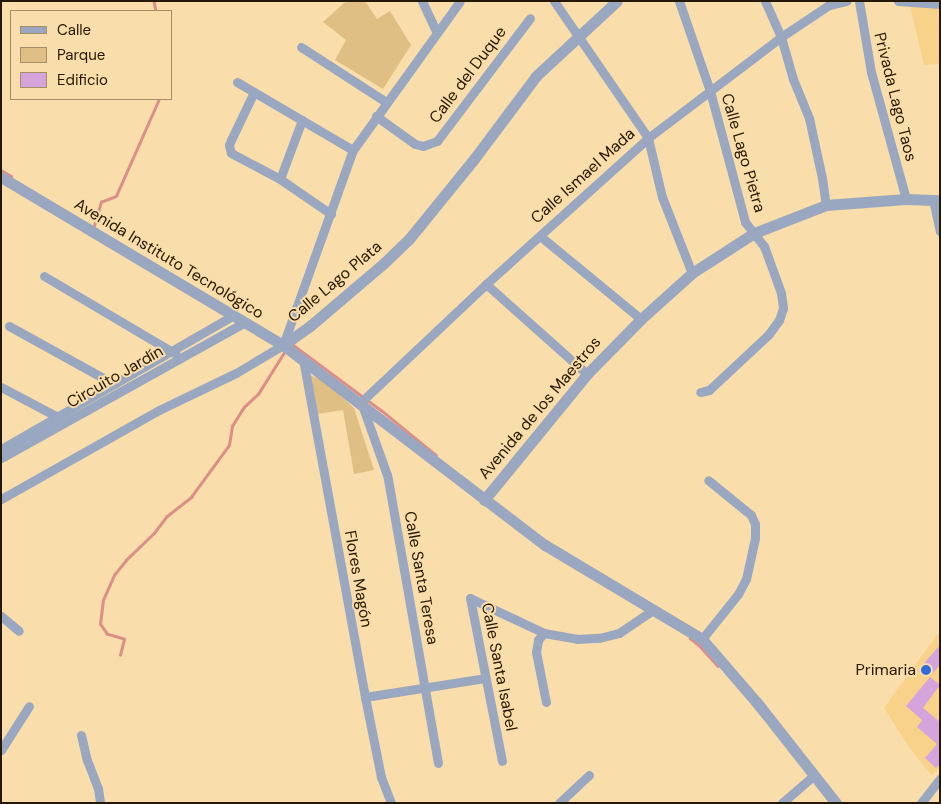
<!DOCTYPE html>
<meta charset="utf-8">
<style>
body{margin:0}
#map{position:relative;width:941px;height:804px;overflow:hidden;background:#f9ddaa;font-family:"DM Sans",sans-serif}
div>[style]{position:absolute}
.built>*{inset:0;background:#f9d289}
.green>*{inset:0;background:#dfbf84}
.stream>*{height:2.5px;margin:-1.25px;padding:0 1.25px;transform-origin:1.25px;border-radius:1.25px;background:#dc8e8a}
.building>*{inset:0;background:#d6a4dd}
.minor>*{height:9px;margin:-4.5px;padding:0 4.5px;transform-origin:4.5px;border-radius:4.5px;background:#99a7c1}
.tertiary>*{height:11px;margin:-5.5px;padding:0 5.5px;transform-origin:5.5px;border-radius:5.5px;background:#99a7c1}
.dots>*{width:14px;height:14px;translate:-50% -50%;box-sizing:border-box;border:2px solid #f9ddaa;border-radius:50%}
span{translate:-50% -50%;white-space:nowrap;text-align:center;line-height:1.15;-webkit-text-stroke:4px #f9ddaa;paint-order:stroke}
.street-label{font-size:16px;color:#251800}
.poi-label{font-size:16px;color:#251800}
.right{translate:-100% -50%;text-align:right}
.frame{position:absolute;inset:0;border:2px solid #251800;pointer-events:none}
.legend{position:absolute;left:10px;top:10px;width:162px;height:90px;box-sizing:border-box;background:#f9ddaa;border:1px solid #a48e66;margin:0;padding:6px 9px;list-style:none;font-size:15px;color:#251800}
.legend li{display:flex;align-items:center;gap:10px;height:25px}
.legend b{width:25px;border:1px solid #a48e66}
</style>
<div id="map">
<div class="built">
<i style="clip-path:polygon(909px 1px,940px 1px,940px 64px,924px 65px)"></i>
<i style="clip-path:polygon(940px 631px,940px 767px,932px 776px,909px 747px,884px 708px)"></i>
</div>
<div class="green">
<i style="clip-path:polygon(351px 1px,365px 1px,377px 19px,390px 11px,411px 45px,383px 89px,335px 60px,346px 40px,323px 22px,344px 3px)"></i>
<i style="clip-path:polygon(310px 375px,326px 382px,354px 408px,374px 470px,354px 474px,343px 410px,317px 414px)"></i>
</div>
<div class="stream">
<i style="left:154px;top:1px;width:10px;rotate:79deg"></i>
<i style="left:1px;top:170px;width:12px;rotate:31deg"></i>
<i style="left:94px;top:226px;width:25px;rotate:-74deg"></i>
<i style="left:101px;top:202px;width:16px;rotate:-22deg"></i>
<i style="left:116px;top:196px;width:106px;rotate:-66.1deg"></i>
<i style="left:292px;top:344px;width:111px;rotate:36.6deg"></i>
<i style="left:381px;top:410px;width:71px;rotate:39.3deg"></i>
<i style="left:690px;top:638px;width:11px;rotate:38deg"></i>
<i style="left:699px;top:645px;width:28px;rotate:48deg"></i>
<i style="left:120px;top:655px;width:16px;rotate:-76deg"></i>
<i style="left:124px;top:639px;width:18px;rotate:-164deg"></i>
<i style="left:107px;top:634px;width:12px;rotate:-125deg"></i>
<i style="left:100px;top:624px;width:24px;rotate:-83deg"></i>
<i style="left:103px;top:600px;width:27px;rotate:-66deg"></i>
<i style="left:114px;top:575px;width:19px;rotate:-51deg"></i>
<i style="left:126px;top:560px;width:39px;rotate:-44deg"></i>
<i style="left:154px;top:533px;width:21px;rotate:-53deg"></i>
<i style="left:167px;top:516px;width:31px;rotate:-38deg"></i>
<i style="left:191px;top:497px;width:64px;rotate:-53.8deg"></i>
<i style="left:229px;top:445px;width:19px;rotate:-81deg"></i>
<i style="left:232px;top:426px;width:22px;rotate:-58deg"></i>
<i style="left:244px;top:407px;width:19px;rotate:-43deg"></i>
<i style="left:258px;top:394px;width:51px;rotate:-57.9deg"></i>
</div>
<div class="building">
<i style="clip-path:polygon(940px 645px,940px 665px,930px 676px,920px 668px)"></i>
<i style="clip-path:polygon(930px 677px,940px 685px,923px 708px,940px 722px,940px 764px,936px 768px,925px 758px,937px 744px,917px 727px,922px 720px,906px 706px)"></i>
</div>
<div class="minor">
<i style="left:422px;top:1px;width:35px;rotate:65deg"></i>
<i style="left:554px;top:1px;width:166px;rotate:55.5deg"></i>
<i style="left:648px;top:138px;width:61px;rotate:76.7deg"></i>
<i style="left:662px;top:197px;width:82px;rotate:68.5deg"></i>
<i style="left:679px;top:1px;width:95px;rotate:71deg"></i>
<i style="left:710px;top:91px;width:136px;rotate:75deg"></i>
<i style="left:745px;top:222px;width:31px;rotate:52deg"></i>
<i style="left:764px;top:246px;width:50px;rotate:70.1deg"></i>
<i style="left:781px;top:293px;width:15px;rotate:82deg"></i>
<i style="left:783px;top:308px;width:13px;rotate:108deg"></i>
<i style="left:779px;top:320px;width:17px;rotate:126deg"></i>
<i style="left:769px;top:334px;width:82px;rotate:137deg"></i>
<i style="left:709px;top:390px;width:9px;rotate:167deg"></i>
<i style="left:765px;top:1px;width:39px;rotate:66deg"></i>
<i style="left:781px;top:37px;width:44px;rotate:74.1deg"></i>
<i style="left:793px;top:79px;width:42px;rotate:67.7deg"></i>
<i style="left:809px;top:118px;width:61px;rotate:77.8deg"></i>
<i style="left:822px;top:178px;width:27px;rotate:82deg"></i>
<i style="left:859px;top:1px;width:72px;rotate:80.4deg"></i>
<i style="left:871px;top:72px;width:132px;rotate:74.6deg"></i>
<i style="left:898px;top:1px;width:42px;rotate:4.1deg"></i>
<i style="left:301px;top:47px;width:101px;rotate:32.9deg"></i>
<i style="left:237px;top:82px;width:134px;rotate:30.4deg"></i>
<i style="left:254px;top:92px;width:53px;rotate:115.6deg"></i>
<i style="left:231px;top:140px;width:5px;rotate:112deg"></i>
<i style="left:229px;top:145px;width:8px;rotate:76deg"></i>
<i style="left:231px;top:153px;width:55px;rotate:28deg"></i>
<i style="left:280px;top:179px;width:62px;rotate:34.5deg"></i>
<i style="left:376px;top:116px;width:48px;rotate:35.7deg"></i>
<i style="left:415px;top:144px;width:8px;rotate:14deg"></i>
<i style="left:423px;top:146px;width:15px;rotate:-20deg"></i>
<i style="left:437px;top:141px;width:154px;rotate:-52.9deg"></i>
<i style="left:280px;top:179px;width:63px;rotate:-69.6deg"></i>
<i style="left:933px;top:199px;width:33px;rotate:78deg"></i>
<i style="left:540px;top:236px;width:131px;rotate:39.4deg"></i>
<i style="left:44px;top:276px;width:153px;rotate:30.6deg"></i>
<i style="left:486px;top:284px;width:135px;rotate:41.7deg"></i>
<i style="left:9px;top:326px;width:120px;rotate:28.9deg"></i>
<i style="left:303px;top:359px;width:344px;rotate:79.6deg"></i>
<i style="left:365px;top:697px;width:82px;rotate:78.7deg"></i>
<i style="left:381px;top:777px;width:28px;rotate:69deg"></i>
<i style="left:1px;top:387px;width:62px;rotate:27.8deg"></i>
<i style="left:1px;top:449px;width:267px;rotate:-29.9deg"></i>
<i style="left:1px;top:458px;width:278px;rotate:-29.1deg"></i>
<i style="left:1px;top:499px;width:181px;rotate:-29.4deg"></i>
<i style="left:159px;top:410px;width:85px;rotate:-25.7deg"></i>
<i style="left:236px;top:373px;width:55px;rotate:-30.8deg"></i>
<i style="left:283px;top:345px;width:207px;rotate:-70.3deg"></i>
<i style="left:353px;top:150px;width:183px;rotate:-54.3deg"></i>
<i style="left:470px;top:598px;width:82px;rotate:25.3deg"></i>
<i style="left:544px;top:633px;width:34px;rotate:10deg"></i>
<i style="left:577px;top:639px;width:22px;rotate:-3deg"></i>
<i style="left:599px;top:638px;width:21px;rotate:-14deg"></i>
<i style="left:619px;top:633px;width:41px;rotate:-34.1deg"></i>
<i style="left:470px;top:598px;width:166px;rotate:78.9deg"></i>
<i style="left:1px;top:616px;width:23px;rotate:40deg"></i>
<i style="left:544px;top:633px;width:9px;rotate:131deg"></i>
<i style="left:538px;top:640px;width:12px;rotate:99deg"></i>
<i style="left:536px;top:652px;width:51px;rotate:78.7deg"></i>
<i style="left:702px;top:639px;width:58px;rotate:-51.3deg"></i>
<i style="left:738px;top:594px;width:17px;rotate:-62deg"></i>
<i style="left:746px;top:579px;width:42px;rotate:-77.6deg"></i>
<i style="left:755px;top:538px;width:14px;rotate:-90deg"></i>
<i style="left:755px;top:524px;width:10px;rotate:-114deg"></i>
<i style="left:751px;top:515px;width:55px;rotate:-140.9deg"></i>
<i style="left:365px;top:697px;width:121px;rotate:-9deg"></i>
<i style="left:81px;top:735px;width:26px;rotate:77deg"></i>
<i style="left:87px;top:760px;width:30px;rotate:69deg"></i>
<i style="left:98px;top:788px;width:15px;rotate:82deg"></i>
<i style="left:1px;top:750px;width:52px;rotate:-57.5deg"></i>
<i style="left:438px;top:763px;width:292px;rotate:-100deg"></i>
<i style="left:387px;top:475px;width:77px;rotate:-109.6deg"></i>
<i style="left:361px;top:402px;width:172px;rotate:-43.3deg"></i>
<i style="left:486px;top:284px;width:218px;rotate:-42deg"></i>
<i style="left:648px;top:138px;width:167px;rotate:-37.2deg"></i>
<i style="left:781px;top:37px;width:58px;rotate:-33.7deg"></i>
<i style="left:829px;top:5px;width:18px;rotate:-13deg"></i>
<i style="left:559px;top:803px;width:41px;rotate:-43deg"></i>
<i style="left:782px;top:803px;width:41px;rotate:-41.1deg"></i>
<i style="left:921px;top:803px;width:31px;rotate:-52deg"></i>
</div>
<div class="tertiary">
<i style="left:1px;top:177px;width:328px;rotate:30.8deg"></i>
<i style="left:283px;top:345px;width:330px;rotate:37.4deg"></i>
<i style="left:545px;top:545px;width:183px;rotate:30.9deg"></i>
<i style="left:702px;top:639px;width:86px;rotate:49.3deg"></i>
<i style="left:758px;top:704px;width:126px;rotate:51.8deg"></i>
<i style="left:283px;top:345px;width:33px;rotate:-35deg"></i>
<i style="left:310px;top:326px;width:97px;rotate:-40.4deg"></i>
<i style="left:384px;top:263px;width:35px;rotate:-44deg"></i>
<i style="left:409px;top:239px;width:103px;rotate:-50.9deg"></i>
<i style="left:474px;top:159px;width:104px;rotate:-53.2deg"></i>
<i style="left:536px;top:76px;width:110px;rotate:-42.8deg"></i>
<i style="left:484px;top:500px;width:163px;rotate:-50.7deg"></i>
<i style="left:587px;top:374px;width:77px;rotate:-45.5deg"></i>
<i style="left:641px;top:319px;width:69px;rotate:-42deg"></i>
<i style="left:692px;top:273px;width:74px;rotate:-32.8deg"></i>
<i style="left:754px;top:233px;width:77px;rotate:-21.3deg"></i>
<i style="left:826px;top:205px;width:80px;rotate:-4.3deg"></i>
<i style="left:906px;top:199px;width:34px;rotate:2deg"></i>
</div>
<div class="dots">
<i style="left:926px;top:670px;background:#346bda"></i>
</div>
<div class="street-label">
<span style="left:468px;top:75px;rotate:-53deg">Calle del Duque</span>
<span style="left:895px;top:97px;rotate:76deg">Privada Lago Taos</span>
<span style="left:743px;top:153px;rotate:74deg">Calle Lago Pietra</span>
<span style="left:583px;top:176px;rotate:-42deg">Calle Ismael Mada</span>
<span style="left:169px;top:259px;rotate:31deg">Avenida Instituto Tecnológico</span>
<span style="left:335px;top:282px;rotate:-40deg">Calle Lago Plata</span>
<span style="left:115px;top:377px;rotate:-30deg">Circuito Jardín</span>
<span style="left:540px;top:408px;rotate:-50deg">Avenida de los Maestros</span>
<span style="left:421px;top:578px;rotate:80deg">Calle Santa Teresa</span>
<span style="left:358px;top:579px;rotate:80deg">Flores Magón</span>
<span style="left:499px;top:667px;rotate:79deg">Calle Santa Isabel</span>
</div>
<div class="poi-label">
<span class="right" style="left:916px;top:670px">Primaria</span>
</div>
<div class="frame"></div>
<ul class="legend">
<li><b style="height:6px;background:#99a7c1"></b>Calle</li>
<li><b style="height:14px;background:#dfbf84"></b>Parque</li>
<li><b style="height:14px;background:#d6a4dd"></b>Edificio</li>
</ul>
</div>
